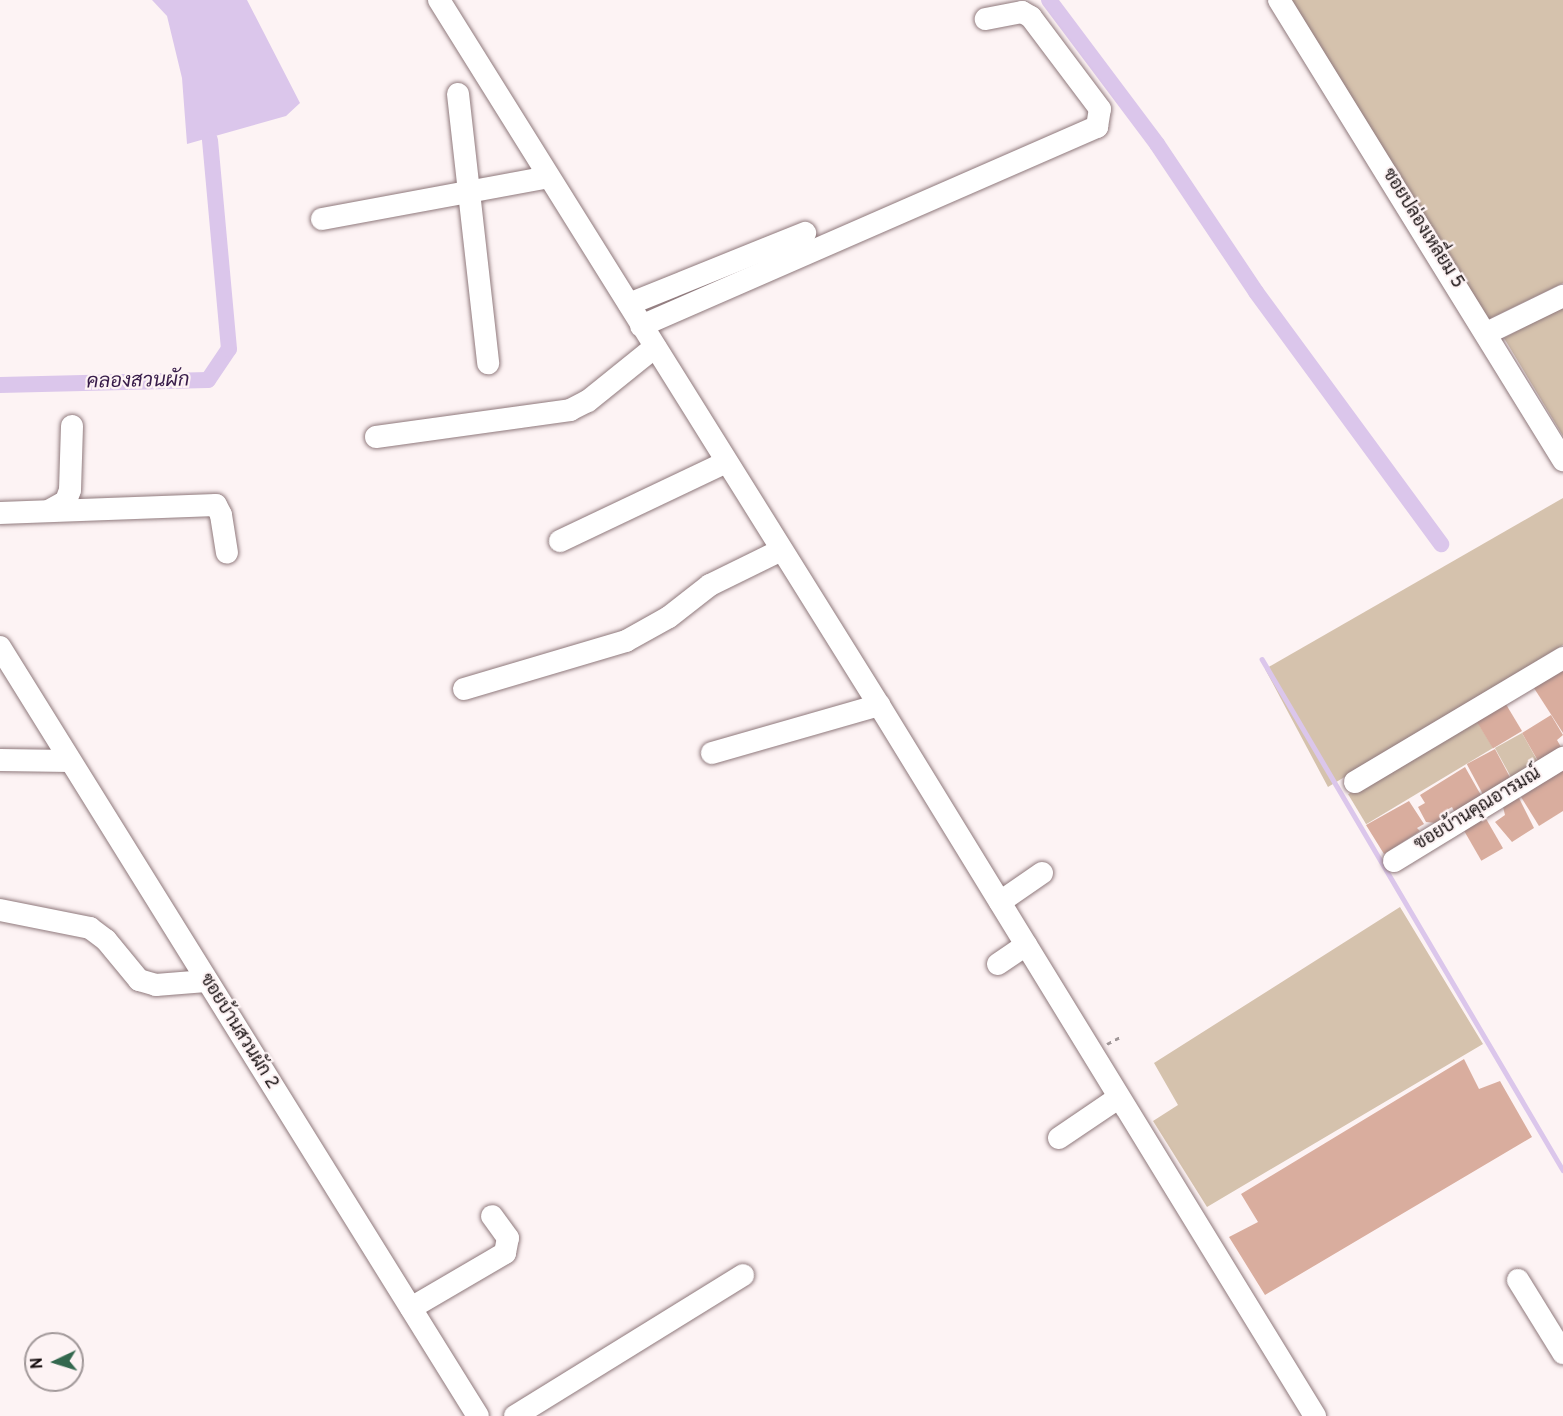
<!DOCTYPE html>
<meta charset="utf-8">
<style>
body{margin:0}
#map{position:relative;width:1563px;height:1416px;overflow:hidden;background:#fdf3f4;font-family:Overpass,Sarabun,sans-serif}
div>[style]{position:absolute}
.green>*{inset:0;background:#d5c2ad;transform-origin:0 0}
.water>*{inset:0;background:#dbc6eb}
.stream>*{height:4.5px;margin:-2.25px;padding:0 2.25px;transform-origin:2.25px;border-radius:2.25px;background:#dbc6eb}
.canal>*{height:16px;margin:-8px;padding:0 8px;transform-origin:8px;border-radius:8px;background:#dbc6eb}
.building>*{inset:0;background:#d9ad9e;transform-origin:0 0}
.path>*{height:3px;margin-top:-1.5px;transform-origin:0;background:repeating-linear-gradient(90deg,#a09798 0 4.5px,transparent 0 9px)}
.roads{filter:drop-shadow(0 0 2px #8f797c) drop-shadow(0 0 2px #8f797c)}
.minor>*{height:22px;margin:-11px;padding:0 11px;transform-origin:11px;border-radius:11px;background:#fff}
span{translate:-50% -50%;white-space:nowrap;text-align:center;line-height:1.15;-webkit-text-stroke:4.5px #fdf3f4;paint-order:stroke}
.street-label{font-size:18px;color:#170f10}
.water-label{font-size:20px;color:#371b49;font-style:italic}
.north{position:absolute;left:24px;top:1332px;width:60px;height:60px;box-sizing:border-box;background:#fdf3f4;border:2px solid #a19899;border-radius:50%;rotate:266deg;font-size:16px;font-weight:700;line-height:24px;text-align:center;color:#170f10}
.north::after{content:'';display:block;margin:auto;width:21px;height:27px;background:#33684e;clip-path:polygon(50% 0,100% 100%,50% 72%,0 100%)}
</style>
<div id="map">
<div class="green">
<i style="clip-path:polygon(1289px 0,1563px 0,1563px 283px,1489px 319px)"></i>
<i style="clip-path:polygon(1563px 307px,1563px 436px,1504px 338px)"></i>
<i style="clip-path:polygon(1563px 498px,1563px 645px,1328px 787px,1265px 669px)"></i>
<i style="left:1475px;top:718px;width:35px;height:148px;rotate:59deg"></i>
<i style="left:1522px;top:733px;width:35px;height:31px;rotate:61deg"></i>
<i style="clip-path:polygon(1400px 907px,1483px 1044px,1207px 1207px,1153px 1121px,1178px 1105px,1154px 1063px)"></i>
</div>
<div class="water">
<i style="clip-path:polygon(152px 0,247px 0,300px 103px,286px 116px,187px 144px,182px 78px,167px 16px)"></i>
</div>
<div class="stream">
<i style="left:1262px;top:659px;width:593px;rotate:59.5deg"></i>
</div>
<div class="canal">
<i style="left:1049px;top:0;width:180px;rotate:53.1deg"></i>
<i style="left:1157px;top:144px;width:178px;rotate:56.2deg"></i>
<i style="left:1256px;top:292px;width:313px;rotate:53.7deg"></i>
<i style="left:0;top:385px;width:208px;rotate:-1.4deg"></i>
<i style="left:208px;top:380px;width:37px;rotate:-56deg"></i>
<i style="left:229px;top:349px;width:210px;rotate:-95.2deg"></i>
</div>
<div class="building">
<i style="clip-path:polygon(1561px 668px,1563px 672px,1563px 733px,1532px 685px)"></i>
<i style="left:1504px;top:701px;width:35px;height:34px;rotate:59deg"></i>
<i style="clip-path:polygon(1551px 715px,1563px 735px,1557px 740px,1561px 747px,1538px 761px,1522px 733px)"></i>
<i style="left:1495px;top:749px;width:36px;height:32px;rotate:62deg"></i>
<i style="clip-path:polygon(1465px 767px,1482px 797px,1455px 813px,1452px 807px,1445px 811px,1448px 816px,1436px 823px,1426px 822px,1418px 807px,1425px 803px,1420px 795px)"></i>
<i style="clip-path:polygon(1563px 770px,1563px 811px,1539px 826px,1521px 797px)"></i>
<i style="clip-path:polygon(1519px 798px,1534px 828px,1512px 842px,1495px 822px,1505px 815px,1503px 807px)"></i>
<i style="clip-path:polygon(1409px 801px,1424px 824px,1417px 828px,1420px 831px,1384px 854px,1366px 825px)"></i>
<i style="left:1485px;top:817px;width:36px;height:25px;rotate:60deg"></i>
<i style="clip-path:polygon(1464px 1059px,1479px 1089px,1500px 1081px,1532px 1137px,1265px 1295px,1229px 1237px,1258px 1222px,1241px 1194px)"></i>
</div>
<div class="path">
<i style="left:1107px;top:1044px;width:17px;rotate:-28deg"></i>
</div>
<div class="roads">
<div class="minor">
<i style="left:439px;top:0;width:831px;rotate:58.03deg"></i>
<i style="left:879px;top:705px;width:834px;rotate:58.48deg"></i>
<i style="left:1279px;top:0;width:541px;rotate:58.31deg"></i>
<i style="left:458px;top:94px;width:271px;rotate:83.6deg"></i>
<i style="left:322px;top:219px;width:230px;rotate:-10.5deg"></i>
<i style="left:629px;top:304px;width:190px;rotate:-22deg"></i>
<i style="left:641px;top:326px;width:498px;rotate:-23.6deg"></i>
<i style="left:1097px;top:127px;width:18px;rotate:-81deg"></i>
<i style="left:1100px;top:109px;width:115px;rotate:-126.9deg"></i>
<i style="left:1031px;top:17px;width:10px;rotate:-151deg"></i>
<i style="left:1022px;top:12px;width:37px;rotate:169deg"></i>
<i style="left:1487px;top:333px;width:85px;rotate:-26deg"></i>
<i style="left:376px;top:437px;width:196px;rotate:-7.9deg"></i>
<i style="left:570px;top:410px;width:20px;rotate:-27deg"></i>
<i style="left:588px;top:401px;width:86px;rotate:-38.9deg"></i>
<i style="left:50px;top:510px;width:18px;rotate:-29deg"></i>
<i style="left:66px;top:501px;width:12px;rotate:-70deg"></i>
<i style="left:70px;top:490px;width:64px;rotate:-88.2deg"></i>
<i style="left:0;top:513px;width:216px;rotate:-2.1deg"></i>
<i style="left:216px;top:505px;width:11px;rotate:63deg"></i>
<i style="left:221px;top:515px;width:38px;rotate:81deg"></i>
<i style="left:560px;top:541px;width:184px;rotate:-25.4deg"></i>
<i style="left:0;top:647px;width:905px;rotate:58.14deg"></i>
<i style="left:464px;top:689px;width:169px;rotate:-16.5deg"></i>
<i style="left:626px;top:641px;width:49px;rotate:-29.2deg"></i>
<i style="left:669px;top:617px;width:52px;rotate:-38deg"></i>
<i style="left:710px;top:585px;width:79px;rotate:-26.2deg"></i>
<i style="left:712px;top:753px;width:174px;rotate:-16deg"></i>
<i style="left:0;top:760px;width:70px;rotate:0.8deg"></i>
<i style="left:1355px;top:782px;width:242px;rotate:-30.8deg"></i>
<i style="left:1394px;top:861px;width:198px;rotate:-31.4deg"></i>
<i style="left:1000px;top:902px;width:51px;rotate:-34.6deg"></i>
<i style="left:0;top:910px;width:92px;rotate:11.3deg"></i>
<i style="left:90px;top:928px;width:20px;rotate:37deg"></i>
<i style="left:106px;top:940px;width:52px;rotate:50.5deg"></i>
<i style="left:139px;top:980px;width:18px;rotate:16deg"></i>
<i style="left:156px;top:985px;width:50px;rotate:-4.6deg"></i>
<i style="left:998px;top:964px;width:34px;rotate:-34deg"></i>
<i style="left:1059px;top:1138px;width:71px;rotate:-34.1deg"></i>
<i style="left:1518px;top:1280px;width:86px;rotate:58.3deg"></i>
<i style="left:411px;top:1308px;width:109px;rotate:-30.3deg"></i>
<i style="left:505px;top:1253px;width:15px;rotate:-79deg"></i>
<i style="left:508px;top:1238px;width:27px;rotate:-126deg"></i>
<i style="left:515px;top:1416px;width:268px;rotate:-31.7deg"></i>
</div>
</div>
<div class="street-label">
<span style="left:1422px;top:229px;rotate:58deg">ซอยปล่องเหลี่ยม 5</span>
<span style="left:1478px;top:810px;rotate:-31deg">ซอยบ้านคุณอารมณ์</span>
<span style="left:238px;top:1032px;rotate:58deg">ซอยบ้านสวนผัก 2</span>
</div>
<div class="water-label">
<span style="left:138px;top:382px;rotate:-1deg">คลองสวนผัก</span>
</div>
<div class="north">N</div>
</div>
